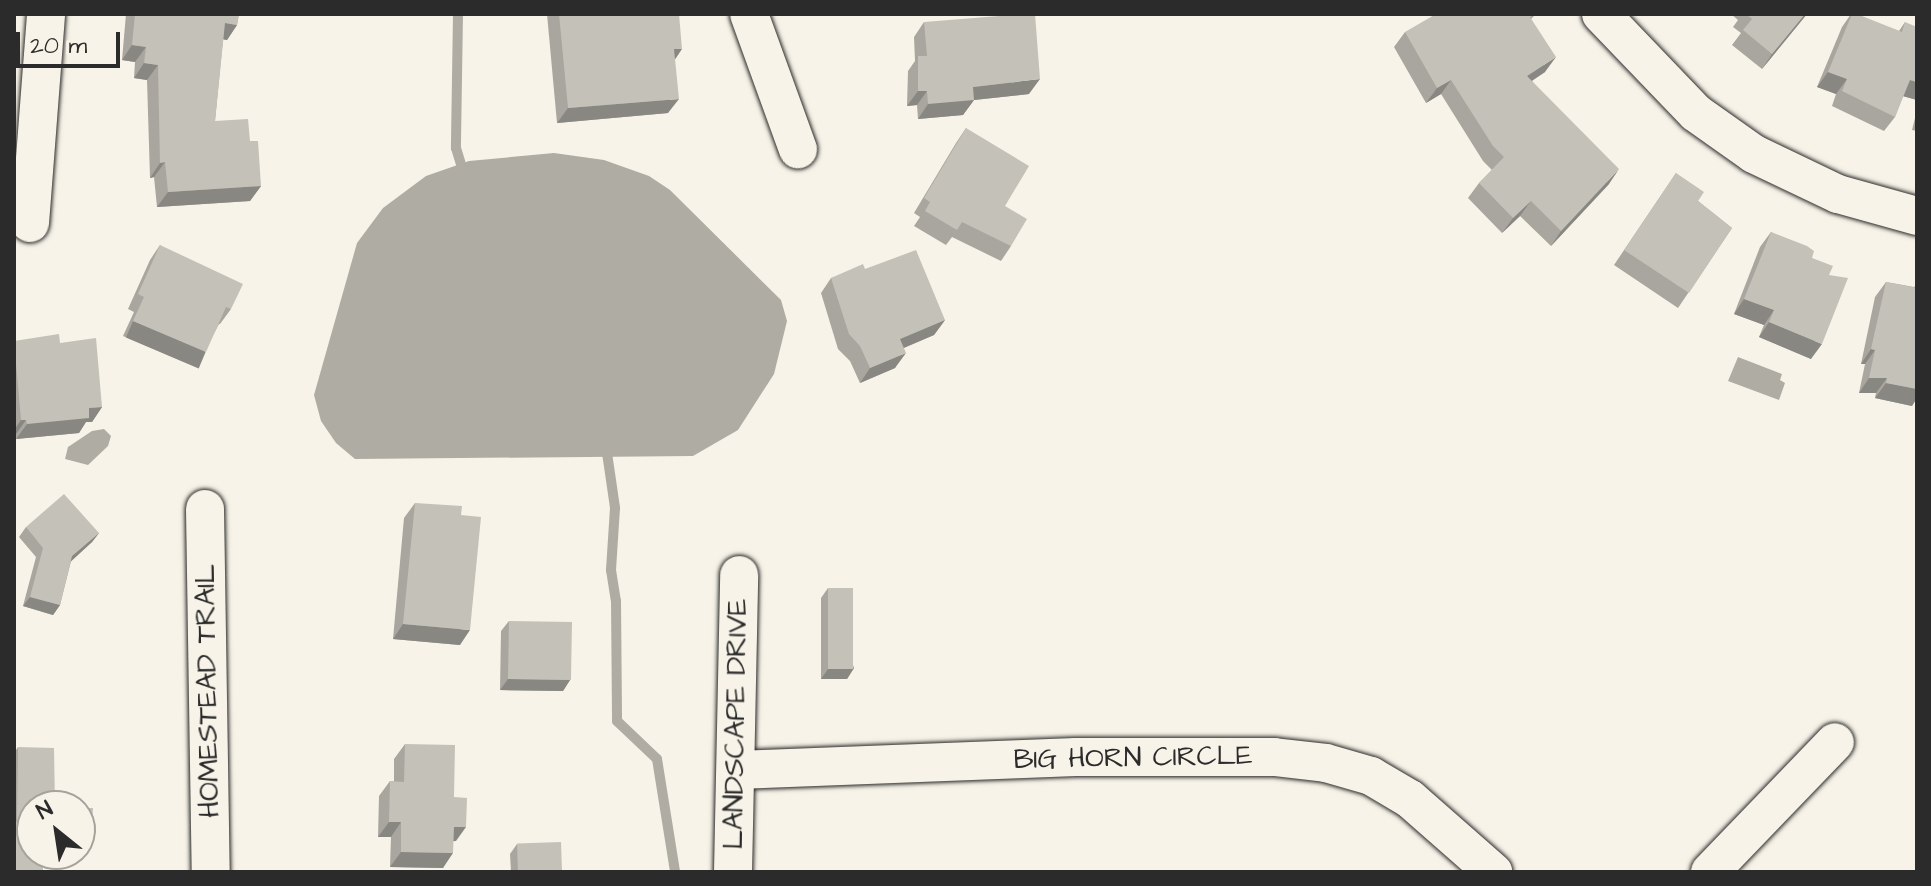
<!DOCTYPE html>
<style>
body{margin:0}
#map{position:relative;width:1931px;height:886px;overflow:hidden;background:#f7f3e8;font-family:"Architects Daughter",sans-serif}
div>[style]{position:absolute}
.water>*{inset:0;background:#afaca4}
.stream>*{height:10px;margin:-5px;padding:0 5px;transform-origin:5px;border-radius:5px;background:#afaca4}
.roads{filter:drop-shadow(0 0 2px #2b2b2b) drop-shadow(0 0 2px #2b2b2b)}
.minor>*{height:38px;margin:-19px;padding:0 19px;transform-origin:19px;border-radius:19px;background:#f7f3e8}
.wall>*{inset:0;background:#a9a69f}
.shaded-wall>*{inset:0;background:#898782;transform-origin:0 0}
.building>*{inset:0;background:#c4c1b9;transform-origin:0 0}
span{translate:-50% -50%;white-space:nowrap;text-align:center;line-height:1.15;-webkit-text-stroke:6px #f7f3e8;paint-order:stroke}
.street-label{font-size:28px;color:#2b2b2b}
.frame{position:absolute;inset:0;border:16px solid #2b2b2b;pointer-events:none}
.north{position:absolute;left:16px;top:790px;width:80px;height:80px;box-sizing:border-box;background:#f7f3e8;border:2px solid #a5a39c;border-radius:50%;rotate:330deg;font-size:22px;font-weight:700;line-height:32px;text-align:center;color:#2b2b2b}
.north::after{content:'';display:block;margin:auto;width:28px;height:36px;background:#2b2b2b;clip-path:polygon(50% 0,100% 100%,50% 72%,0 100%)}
.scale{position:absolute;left:16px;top:32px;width:104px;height:36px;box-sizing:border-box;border:4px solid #2b2b2b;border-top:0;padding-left:10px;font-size:24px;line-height:28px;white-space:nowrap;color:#2b2b2b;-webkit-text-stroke:6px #f7f3e8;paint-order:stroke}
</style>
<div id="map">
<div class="water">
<i style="clip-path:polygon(554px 153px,604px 160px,649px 176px,670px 190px,781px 300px,787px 321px,774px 374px,738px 430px,693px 456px,355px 459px,336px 443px,321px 421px,314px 395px,357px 243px,383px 208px,426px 176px,469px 161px)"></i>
<i style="clip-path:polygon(1738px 357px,1782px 374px,1780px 380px,1785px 383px,1779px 400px,1728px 381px)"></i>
<i style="clip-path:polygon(104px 429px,111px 436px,108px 446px,88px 465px,65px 459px,68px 447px,92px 431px)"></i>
</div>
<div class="stream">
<i style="left:458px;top:14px;width:134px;rotate:90.9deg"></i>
<i style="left:456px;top:148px;width:28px;rotate:73deg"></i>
<i style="left:606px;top:446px;width:63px;rotate:81.7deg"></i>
<i style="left:615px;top:508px;width:62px;rotate:93.7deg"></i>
<i style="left:611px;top:570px;width:31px;rotate:81deg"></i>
<i style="left:616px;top:601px;width:120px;rotate:89.5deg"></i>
<i style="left:617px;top:721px;width:55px;rotate:43.5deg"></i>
<i style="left:657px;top:759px;width:114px;rotate:80.9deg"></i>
</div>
<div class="roads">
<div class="minor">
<i style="left:749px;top:14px;width:144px;rotate:70.1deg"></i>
<i style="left:1601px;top:14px;width:137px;rotate:46.2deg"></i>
<i style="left:1696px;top:113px;width:71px;rotate:35.3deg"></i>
<i style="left:1754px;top:154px;width:93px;rotate:25.5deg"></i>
<i style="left:1838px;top:194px;width:82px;rotate:15.6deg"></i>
<i style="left:30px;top:223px;width:210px;rotate:-85.6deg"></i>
<i style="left:205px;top:509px;width:363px;rotate:89.1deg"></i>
<i style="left:737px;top:770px;width:339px;rotate:-2.2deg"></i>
<i style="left:1076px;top:757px;width:198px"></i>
<i style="left:1274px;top:757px;width:52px;rotate:6.6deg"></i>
<i style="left:1326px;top:763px;width:47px;rotate:16.1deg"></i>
<i style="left:1371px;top:776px;width:45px;rotate:30.5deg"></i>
<i style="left:1410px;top:799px;width:111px;rotate:41.3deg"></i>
<i style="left:733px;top:872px;width:297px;rotate:-88.8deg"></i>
<i style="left:1710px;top:872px;width:180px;rotate:-46.1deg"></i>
</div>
</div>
<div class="wall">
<i style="clip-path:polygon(126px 14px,239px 14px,237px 25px,227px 40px,223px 39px,215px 121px,261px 186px,250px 201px,157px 207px,154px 177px,150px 178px,147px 80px,134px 78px,135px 62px,122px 60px)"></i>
<i style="clip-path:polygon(547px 14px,679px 14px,675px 59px,668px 113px,557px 123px)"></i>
<i style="clip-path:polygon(1731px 14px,1807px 14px,1762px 69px,1732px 45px,1741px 33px,1733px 27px,1738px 20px)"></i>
<i style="clip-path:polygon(1851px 14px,1899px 31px,1905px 22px,1917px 100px,1903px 96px,1895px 117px,1884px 131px,1832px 106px,1836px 94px,1817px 87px,1842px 27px)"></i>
<i style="clip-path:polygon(1535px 15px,1531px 19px,1545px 72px,1532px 81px,1609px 184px,1551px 246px,1520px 216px,1502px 233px,1468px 198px,1479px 183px,1492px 170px,1483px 161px,1441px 94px,1426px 103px,1394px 47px,1405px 32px)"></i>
<i style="clip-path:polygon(924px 22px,1029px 94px,974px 100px,963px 115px,918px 119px,917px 105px,907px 106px,908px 71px,915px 61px,914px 37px)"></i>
<i style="clip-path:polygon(1917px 110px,1917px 131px,1912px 130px)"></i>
<i style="clip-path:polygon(966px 128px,1005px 206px,1011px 246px,1001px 261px,952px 237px,946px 245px,914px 226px,920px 217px,914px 213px,956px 143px)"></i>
<i style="clip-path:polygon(1676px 173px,1698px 201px,1732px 228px,1678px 308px,1614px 265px)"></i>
<i style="clip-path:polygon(1771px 232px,1812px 258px,1829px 275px,1811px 359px,1759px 337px,1764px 325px,1734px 314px,1760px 247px)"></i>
<i style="clip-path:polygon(160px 245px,231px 309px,220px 324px,219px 324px,196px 367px,123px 336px,134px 312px,128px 309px,150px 260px)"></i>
<i style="clip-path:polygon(865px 269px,945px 320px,934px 335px,904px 348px,895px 368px,860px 383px,850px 361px,838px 349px,821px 293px,831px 278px)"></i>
<i style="clip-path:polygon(1886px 282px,1914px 287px,1917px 284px,1917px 402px,1915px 401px,1912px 406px,1875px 398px,1876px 393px,1859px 393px,1865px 364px,1861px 364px,1875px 297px)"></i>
<i style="clip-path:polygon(14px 341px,60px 343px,102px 407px,92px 422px,86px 422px,79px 433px,16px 439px,16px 434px,14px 435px)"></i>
<i style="clip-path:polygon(415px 503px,461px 515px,460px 645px,393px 639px,404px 518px)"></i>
<i style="clip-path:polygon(26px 527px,99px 533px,92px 542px,71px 561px,60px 605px,53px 615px,23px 606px,36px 557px,19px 537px)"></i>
<i style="clip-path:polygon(828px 588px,854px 668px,847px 679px,821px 679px,821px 598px)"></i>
<i style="clip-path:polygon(509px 621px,570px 680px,563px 691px,500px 690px,501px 631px)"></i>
<i style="clip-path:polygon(405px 744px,454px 797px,456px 841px,453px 841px,443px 868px,390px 867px,391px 837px,378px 837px,379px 796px,390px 781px,394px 781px,394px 759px)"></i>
<i style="clip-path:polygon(18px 747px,32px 806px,14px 872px,14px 753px)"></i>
<i style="clip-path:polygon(517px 844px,562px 872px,511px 872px,510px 854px)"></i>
</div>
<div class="shaded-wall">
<i style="clip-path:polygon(1805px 14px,1807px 14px,1762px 69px,1772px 54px)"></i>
<i style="clip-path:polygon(225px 23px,237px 25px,227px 40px,215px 38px)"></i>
<i style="clip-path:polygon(132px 45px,146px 47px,135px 62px,122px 60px)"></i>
<i style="clip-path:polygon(674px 49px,682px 49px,672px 64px)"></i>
<i style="clip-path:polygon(1556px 57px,1545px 72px,1516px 91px,1527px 76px)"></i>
<i style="clip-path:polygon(144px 63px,158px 65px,147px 80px,134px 78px)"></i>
<i style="clip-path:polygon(1828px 72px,1847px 79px,1836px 94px,1817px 87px)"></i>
<i style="clip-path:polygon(1040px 79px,1029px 94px,974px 100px,963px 115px,918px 119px,928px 104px,973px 87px)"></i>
<i style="clip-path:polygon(1451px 80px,1441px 94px,1426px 103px,1437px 88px)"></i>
<i style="clip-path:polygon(1910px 80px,1917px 82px,1917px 100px,1899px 95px)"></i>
<i style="clip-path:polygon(918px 91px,927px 91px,917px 105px,907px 106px)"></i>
<i style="clip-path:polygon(679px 99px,668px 113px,557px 123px,568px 108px)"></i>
<i style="clip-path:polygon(165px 162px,154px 177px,150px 178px,160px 163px)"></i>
<i style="clip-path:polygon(1619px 169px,1609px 184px,1551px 246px,1561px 231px)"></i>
<i style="clip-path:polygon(261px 186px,250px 201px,157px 207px,168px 192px)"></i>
<i style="clip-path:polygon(1531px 201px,1520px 216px,1502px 233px,1513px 218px)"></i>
<i style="clip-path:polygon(1744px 299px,1774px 310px,1764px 325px,1734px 314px)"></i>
<i style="clip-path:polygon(945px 320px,934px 335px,889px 354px,900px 339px)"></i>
<i style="left:133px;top:321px;width:79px;height:18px;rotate:23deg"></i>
<i style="clip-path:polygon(1769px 322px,1822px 344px,1811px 359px,1759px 337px)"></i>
<i style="clip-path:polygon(1871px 349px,1875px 350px,1865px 364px,1861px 364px)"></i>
<i style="clip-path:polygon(906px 353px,895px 368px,860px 383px,870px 368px)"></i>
<i style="clip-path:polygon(1869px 378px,1887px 378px,1876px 393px,1859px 393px)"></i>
<i style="clip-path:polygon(1886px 383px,1917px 389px,1917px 402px,1915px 401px,1912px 406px,1875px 398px)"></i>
<i style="clip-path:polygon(102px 407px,92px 422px,86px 422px,79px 433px,16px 439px,27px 424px,89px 408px)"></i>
<i style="clip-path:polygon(21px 420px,26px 420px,16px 434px,14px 435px,14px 430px)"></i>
<i style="clip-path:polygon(99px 533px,92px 542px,66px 566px,72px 556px)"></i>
<i style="clip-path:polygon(30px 597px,60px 605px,53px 615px,23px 606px)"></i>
<i style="clip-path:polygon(403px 624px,470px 630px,460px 645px,393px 639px)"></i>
<i style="clip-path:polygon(854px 668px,847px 679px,821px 679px,828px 669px)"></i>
<i style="clip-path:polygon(508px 679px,570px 680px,563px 691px,500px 690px)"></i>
<i style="clip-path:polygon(389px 822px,401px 822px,391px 837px,378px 837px)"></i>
<i style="clip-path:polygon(454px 827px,466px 827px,456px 841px,443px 842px)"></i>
<i style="clip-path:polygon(80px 838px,91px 838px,85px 847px,80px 847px)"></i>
<i style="clip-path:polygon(401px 852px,453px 853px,443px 868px,390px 867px)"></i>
</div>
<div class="building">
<i style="clip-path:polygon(135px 14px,239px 14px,237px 25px,225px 23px,215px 121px,248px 119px,250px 141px,258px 141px,261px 186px,168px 192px,165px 162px,160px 163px,158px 65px,144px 63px,146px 47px,132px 45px)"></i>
<i style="clip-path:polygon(559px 14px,679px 14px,682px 49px,674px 49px,679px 99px,568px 108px)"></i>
<i style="clip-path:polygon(1024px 14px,1035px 14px,1040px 79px,973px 87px,974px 100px,928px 104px,927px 91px,918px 91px,918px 56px,927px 56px,924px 22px)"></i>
<i style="clip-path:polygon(1436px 14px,1535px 15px,1530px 17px,1556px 57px,1527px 76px,1619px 169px,1561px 231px,1531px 201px,1513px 218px,1479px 183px,1504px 157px,1493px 146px,1451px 80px,1437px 88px,1405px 32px)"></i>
<i style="clip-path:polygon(1746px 14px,1805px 14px,1772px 54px,1743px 30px,1752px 19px)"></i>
<i style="clip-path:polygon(1852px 14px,1857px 14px,1902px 32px,1905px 22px,1917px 27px,1917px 82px,1910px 80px,1895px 117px,1842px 91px,1847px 79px,1828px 72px)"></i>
<i style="clip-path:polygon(966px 128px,1029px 166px,1005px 206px,1027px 219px,1011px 246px,962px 222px,957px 230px,925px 211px,930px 202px,924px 198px)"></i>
<i style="clip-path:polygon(1676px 173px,1704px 192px,1698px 201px,1732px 228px,1689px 293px,1624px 250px)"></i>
<i style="clip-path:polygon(1771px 232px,1807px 246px,1814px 251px,1812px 258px,1833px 266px,1829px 275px,1848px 278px,1822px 344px,1769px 322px,1774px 310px,1744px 299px)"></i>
<i style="clip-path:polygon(160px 245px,243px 284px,231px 309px,226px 307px,206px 352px,133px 321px,144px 297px,138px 294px)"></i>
<i style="clip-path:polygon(916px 250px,945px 320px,900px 339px,906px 353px,870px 368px,860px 346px,849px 334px,831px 278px,863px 264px,865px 269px)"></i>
<i style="clip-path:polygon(1886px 282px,1917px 288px,1917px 389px,1886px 383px,1887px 378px,1869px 378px,1875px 350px,1871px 349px)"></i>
<i style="clip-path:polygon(59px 334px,60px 343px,96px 338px,102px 407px,89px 408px,89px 418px,27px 424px,26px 420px,21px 420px,14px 341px)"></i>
<i style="clip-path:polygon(64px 494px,99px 533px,72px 556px,60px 605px,30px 597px,43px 548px,26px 527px)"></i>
<i style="clip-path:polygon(415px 503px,462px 506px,461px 515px,481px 517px,470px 630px,403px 624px)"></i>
<i style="left:828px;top:588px;width:25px;height:81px"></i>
<i style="left:509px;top:621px;width:63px;height:58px;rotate:1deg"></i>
<i style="clip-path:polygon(405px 744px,455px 745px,454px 797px,467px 798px,466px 827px,454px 827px,453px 853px,401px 852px,401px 822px,389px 822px,390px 781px,404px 782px)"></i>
<i style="clip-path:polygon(18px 747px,54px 748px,55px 806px,32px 806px,32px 854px,43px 854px,43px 872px,14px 872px,14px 822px,17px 822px)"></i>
<i style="clip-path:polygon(80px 808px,93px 808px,91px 838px,80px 838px)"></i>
<i style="left:561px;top:842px;width:30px;height:44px;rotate:88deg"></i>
</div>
<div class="street-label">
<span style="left:208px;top:691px;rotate:-91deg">HOMESTEAD TRAIL</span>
<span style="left:736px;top:724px;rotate:-89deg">LANDSCAPE DRIVE</span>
<span style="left:1133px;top:758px;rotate:-1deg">BIG HORN CIRCLE</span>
</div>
<div class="frame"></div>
<div class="north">N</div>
<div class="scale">20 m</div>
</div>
